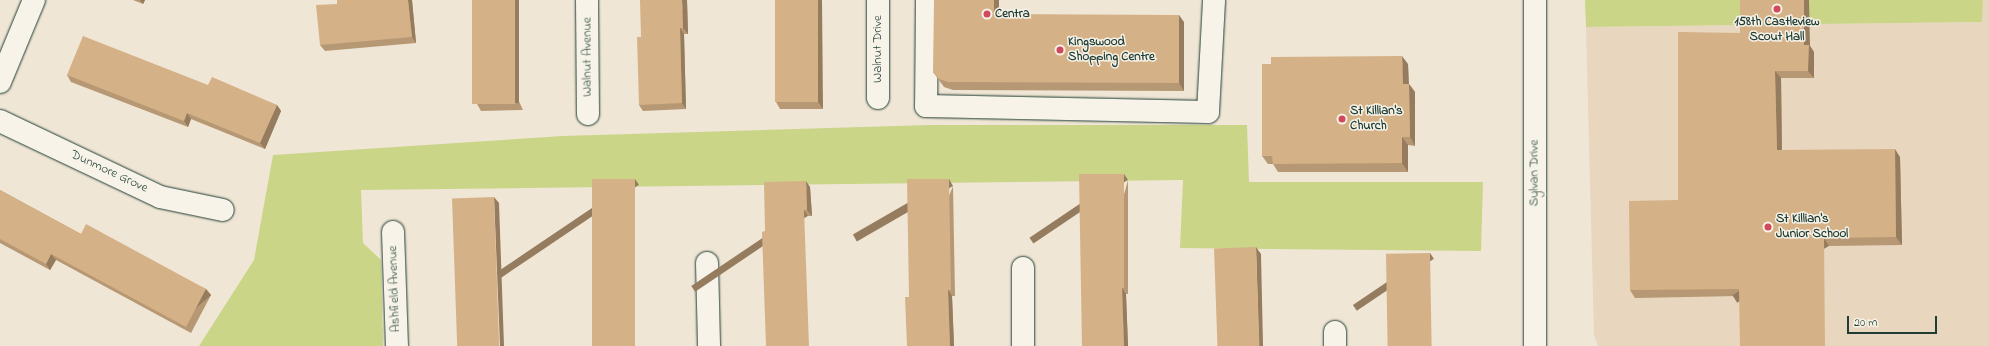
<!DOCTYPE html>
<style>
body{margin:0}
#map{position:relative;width:1989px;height:346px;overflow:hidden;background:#f0e6d5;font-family:"Indie Flower",sans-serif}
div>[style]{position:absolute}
.built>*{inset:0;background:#e8d6be}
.green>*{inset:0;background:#cad588}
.roads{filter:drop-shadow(0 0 1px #1f3d34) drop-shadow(0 0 1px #1f3d34)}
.minor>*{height:22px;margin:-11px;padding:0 11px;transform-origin:11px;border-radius:11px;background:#f7f3e8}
.wall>*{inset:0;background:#b79874}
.shaded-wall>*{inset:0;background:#957c5e;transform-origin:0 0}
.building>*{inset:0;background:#d5b187;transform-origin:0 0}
.dots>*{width:11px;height:11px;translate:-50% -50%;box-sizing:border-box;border:2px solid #f7f3e8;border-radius:50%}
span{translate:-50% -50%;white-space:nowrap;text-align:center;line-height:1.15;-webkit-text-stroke:3px #f7f3e8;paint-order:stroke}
.poi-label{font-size:13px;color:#1f3d34;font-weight:700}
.left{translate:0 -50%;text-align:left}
.street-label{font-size:13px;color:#1f3d34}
.scale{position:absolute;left:1847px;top:316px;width:90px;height:18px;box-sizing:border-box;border:2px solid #1f3d34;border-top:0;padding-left:5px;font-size:12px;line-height:14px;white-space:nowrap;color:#1f3d34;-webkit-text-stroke:3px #f7f3e8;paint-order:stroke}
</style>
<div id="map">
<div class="built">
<i style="clip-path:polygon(1983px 0,1989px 0,1989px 346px,1598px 346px,1594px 335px,1586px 27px,1982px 22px)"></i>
</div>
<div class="green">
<i style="clip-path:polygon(1585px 0,1983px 0,1982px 22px,1586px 27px)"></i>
<i style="clip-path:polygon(929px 125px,1247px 125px,1249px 182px,1483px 182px,1481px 251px,1180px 248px,1183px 180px,361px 190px,363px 243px,381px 260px,383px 346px,199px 346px,254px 260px,273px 155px,563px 136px)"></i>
</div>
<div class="roads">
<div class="minor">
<i style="left:587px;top:0;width:114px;rotate:89.5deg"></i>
<i style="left:927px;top:0;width:106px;rotate:90.5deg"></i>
<i style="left:926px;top:106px;width:282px;rotate:1.2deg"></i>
<i style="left:1208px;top:112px;width:112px;rotate:-86.9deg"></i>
<i style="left:1535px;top:0;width:346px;rotate:90deg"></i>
<i style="left:0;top:82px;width:89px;rotate:-67.5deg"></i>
<i style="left:878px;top:98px;width:98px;rotate:-90deg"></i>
<i style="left:0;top:121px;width:177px;rotate:25.4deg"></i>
<i style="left:160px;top:197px;width:64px;rotate:11.7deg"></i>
<i style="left:393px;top:232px;width:114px;rotate:88deg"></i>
<i style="left:707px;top:263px;width:83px;rotate:88.6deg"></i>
<i style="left:1023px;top:268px;width:78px;rotate:90deg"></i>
<i style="left:1335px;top:332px;width:14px;rotate:90deg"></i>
</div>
</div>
<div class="wall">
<i style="clip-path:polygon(133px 0,145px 0,143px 4px)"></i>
<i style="clip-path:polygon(337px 0,412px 0,416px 43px,325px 51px,320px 45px,337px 4px)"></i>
<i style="clip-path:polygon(472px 0,523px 110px,481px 111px,477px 104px)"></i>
<i style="clip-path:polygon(687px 0,688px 34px,684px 34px,686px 109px,643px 111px,639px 105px)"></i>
<i style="clip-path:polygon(775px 0,823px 109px,780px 109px,776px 102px)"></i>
<i style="clip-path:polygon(999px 0,999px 14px,1184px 22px,1184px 91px,953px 90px,944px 87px,933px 72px)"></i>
<i style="clip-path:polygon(1678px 32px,1810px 46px,1814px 52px,1814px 78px,1781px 78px,1782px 150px,1900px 157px,1902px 245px,1829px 246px,1739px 296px,1635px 298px,1630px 290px,1678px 200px)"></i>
<i style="clip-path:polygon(1408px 64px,1409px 84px,1415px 92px,1415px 146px,1408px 145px,1408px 172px,1278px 172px,1273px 164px,1268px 164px,1262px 156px)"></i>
<i style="clip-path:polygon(67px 75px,208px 85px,277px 105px,281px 111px,265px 149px,191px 119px,188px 127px,71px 82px)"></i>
<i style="clip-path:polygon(1128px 180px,1128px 294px,1126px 294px,1128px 346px,1082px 346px)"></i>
<i style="clip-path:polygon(953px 186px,955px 296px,952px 296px,954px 346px,907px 346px,909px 297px)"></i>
<i style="clip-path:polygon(810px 187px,812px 216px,808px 216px,765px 231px)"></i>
<i style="clip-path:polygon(0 190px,81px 234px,206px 289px,211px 295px,191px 333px,56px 260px,50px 270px,0 243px)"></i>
</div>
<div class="shaded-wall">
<i style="clip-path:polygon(140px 0,145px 0,143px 4px)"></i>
<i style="clip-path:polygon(408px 0,412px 0,416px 43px,412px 37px)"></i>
<i style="left:515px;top:0;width:4px;height:103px"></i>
<i style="clip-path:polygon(682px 0,687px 0,688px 34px,683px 28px)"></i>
<i style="clip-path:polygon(818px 0,822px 0,823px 109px,818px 102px)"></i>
<i style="clip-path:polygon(994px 0,999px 0,999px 22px,994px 14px)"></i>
<i style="clip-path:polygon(1804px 0,1809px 0,1810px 46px,1814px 52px,1814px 78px,1808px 71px,1804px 45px)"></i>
<i style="clip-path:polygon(1179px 15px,1184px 22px,1184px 91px,1179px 83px)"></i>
<i style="clip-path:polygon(680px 28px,684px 34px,686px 109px,682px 103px)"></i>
<i style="clip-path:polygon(1402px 56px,1408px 64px,1409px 92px,1403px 84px)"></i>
<i style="clip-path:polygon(1775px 71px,1781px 78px,1782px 158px,1777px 150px)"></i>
<i style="clip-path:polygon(1409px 84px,1415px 92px,1415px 146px,1410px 137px)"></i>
<i style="clip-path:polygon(277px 105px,281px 111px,265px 149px,260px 143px)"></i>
<i style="clip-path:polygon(187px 113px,191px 119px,188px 127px,184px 121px)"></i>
<i style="clip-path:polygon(1402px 137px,1408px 145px,1408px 172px,1402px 163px)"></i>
<i style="clip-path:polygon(1895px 149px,1900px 157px,1902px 245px,1896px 237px)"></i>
<i style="left:1124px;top:174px;width:7px;height:114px;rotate:56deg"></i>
<i style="left:635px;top:179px;width:7px;height:167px;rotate:56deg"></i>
<i style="left:949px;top:179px;width:8px;height:111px;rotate:60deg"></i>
<i style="clip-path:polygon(806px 181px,810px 187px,812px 216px,807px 210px)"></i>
<i style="clip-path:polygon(494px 197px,499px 203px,504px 346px,500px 346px)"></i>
<i style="left:804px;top:210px;width:7px;height:136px;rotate:56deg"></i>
<i style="left:1824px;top:238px;width:9px;height:108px;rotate:58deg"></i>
<i style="clip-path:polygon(1256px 247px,1261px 254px,1263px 346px,1259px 346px)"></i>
<i style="left:1430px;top:253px;width:7px;height:93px;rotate:56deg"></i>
<i style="clip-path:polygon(51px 254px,56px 260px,50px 270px,46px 264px)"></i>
<i style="clip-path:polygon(1122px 288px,1126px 294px,1128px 346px,1124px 346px)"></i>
<i style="left:206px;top:289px;width:8px;height:43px;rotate:50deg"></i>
<i style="clip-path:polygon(948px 290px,952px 296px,954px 346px,950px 346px)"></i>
</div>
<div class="building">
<i style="clip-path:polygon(337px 0,408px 0,412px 37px,320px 45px,316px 5px,337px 4px)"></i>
<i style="left:472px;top:0;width:43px;height:104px"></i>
<i style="clip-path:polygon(640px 0,682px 0,683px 28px,680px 28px,682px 103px,639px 105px,637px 37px,641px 37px)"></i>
<i style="left:775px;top:0;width:43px;height:102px"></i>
<i style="clip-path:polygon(934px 0,994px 0,994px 14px,1179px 15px,1179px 83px,948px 82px,939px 79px,933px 72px)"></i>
<i style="clip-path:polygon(1740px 0,1804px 0,1804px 45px,1809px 45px,1808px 71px,1775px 71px,1777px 150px,1895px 149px,1896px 237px,1824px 238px,1825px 346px,1740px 346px,1739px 289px,1630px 290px,1629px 201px,1678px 200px,1678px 32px,1740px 33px)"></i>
<i style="clip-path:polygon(83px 36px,208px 85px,212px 77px,277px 105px,260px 143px,187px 113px,184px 121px,67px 75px)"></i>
<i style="clip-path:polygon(1402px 56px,1403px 84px,1409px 84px,1410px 137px,1402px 137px,1402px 163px,1273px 164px,1272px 156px,1262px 156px,1262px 64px,1271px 64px,1271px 57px)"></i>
<i style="clip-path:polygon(1079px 174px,1124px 174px,1124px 288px,1122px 288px,1124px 346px,1082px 346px)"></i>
<i style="left:592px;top:179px;width:43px;height:167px"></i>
<i style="clip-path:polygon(907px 179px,949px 179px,951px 290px,948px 290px,950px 346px,907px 346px,905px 297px,909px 297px)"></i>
<i style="clip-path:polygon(806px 181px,807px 210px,804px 210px,809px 346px,766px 346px,762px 232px,765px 231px,764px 182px)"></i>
<i style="clip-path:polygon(0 190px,81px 234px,86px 224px,206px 289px,186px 327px,51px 254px,46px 264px,0 239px)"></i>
<i style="left:494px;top:197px;width:149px;height:42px;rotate:88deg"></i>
<i style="left:1256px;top:247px;width:99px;height:42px;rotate:88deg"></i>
<i style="left:1430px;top:253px;width:93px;height:44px;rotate:89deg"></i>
</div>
<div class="dots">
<i style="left:1777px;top:9px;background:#d1495b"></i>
<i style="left:987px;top:14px;background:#d1495b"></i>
<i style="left:1060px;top:50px;background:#d1495b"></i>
<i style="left:1342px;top:119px;background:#d1495b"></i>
<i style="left:1768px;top:227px;background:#d1495b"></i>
</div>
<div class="poi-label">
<span class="left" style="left:995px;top:14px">Centra</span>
<span style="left:1777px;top:30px">158th Castleview<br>Scout Hall</span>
<span class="left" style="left:1068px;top:50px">Kingswood<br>Shopping Centre</span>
<span class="left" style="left:1350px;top:119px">St Killian's<br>Church</span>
<span class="left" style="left:1776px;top:227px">St Killian's<br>Junior School</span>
</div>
<div class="street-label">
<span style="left:878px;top:49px;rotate:-90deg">Walnut Drive</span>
<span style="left:588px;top:57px;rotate:-90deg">Walnut Avenue</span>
<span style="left:109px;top:172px;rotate:25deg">Dunmore Grove</span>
<span style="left:1535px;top:173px;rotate:-90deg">Sylvan Drive</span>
<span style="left:395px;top:289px;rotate:-92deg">Ashfield Avenue</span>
</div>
<div class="scale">20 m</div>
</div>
